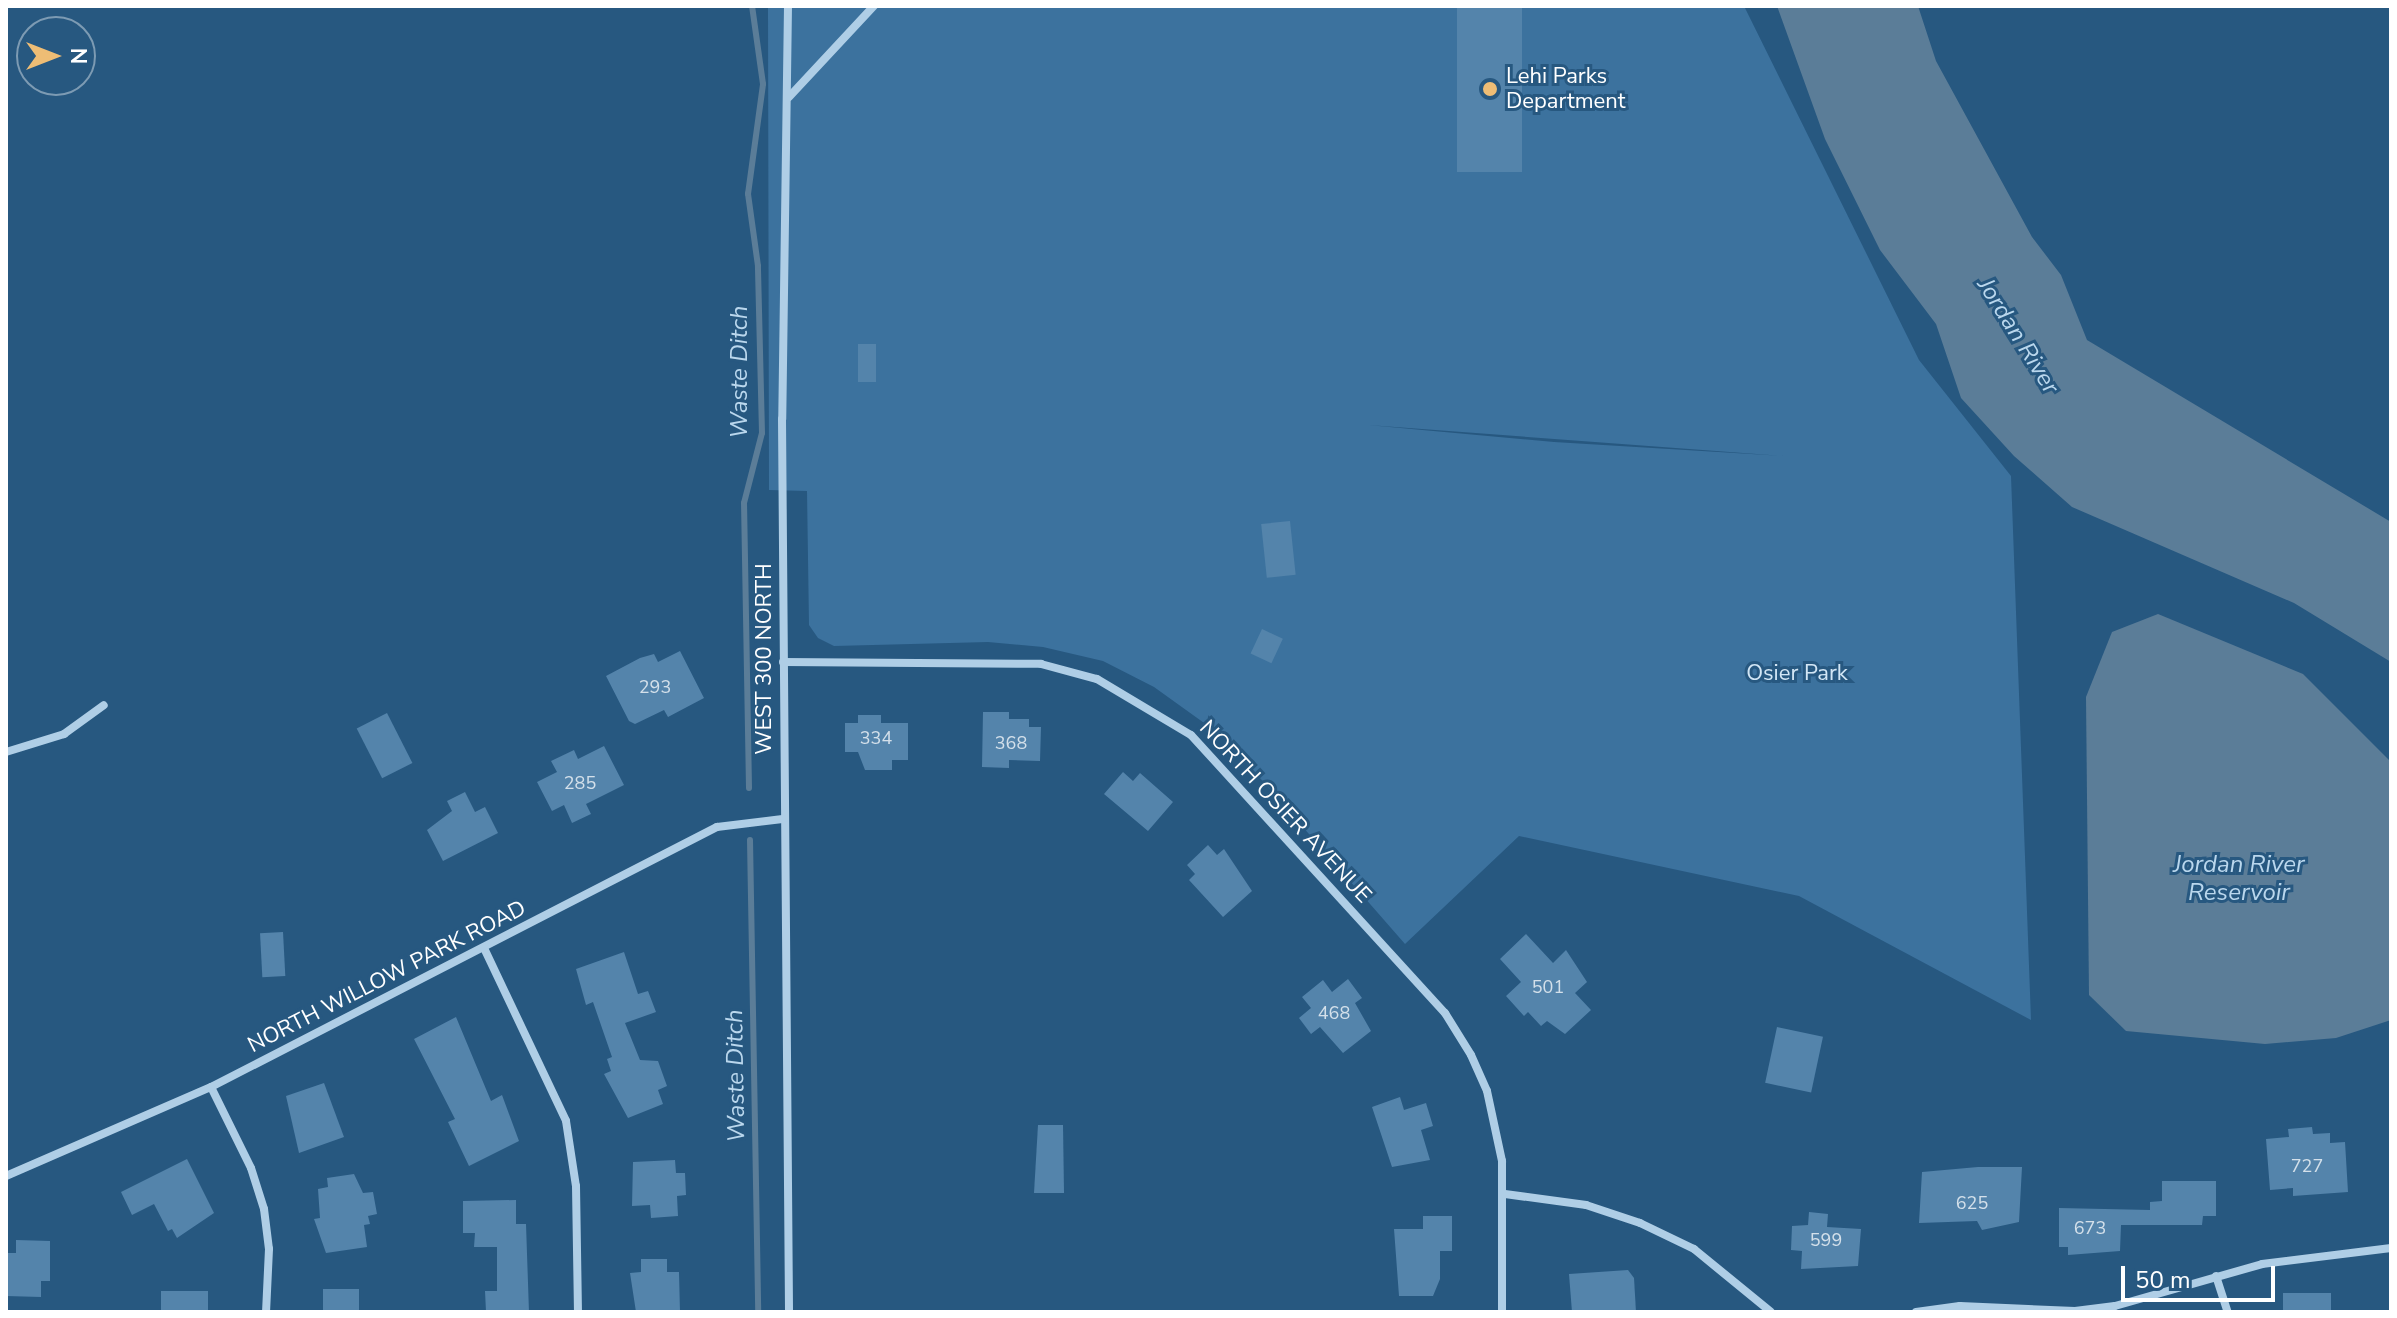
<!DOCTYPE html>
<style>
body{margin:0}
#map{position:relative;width:2397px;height:1318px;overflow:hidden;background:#275880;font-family:"Nunito Sans",sans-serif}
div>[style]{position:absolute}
.green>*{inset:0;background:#3c729e}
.water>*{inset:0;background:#5b7d98}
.stream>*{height:6px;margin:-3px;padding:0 3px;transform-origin:3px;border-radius:3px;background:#5b7d98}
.building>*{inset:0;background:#5484ab;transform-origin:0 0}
.street>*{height:8px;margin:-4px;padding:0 4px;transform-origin:4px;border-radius:4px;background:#afcee6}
.dots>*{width:22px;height:22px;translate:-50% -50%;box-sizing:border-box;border:4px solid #275880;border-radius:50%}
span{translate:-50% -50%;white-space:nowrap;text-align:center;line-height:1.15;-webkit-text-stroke:6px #275880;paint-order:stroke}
.number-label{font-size:18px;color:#d4e0ea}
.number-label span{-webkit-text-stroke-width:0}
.poi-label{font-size:22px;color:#fff}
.left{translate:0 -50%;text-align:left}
.street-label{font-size:22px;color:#fff}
.park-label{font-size:22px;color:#d2e6f5}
.water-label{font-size:24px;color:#bad7ed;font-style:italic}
.frame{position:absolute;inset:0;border:8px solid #fff;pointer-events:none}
.north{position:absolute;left:16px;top:16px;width:80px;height:80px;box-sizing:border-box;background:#275880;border:2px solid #7d9bb3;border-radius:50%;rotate:90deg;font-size:22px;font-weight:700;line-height:32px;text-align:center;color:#fff}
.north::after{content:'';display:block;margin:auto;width:28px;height:36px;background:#eebd75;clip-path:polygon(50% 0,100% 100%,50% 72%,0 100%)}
.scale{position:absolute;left:2121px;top:1266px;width:154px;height:36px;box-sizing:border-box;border:4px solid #fff;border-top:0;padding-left:10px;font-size:24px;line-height:28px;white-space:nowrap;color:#fff;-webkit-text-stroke:6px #275880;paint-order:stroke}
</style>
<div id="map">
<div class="green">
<i style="clip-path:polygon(evenodd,768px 6px,1744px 6px,1919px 360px,2011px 476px,2031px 1020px,1799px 896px,1519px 836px,1405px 944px,1225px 738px,1154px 687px,1103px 661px,1043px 647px,988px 642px,834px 646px,818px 638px,809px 625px,807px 491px,769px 490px,768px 6px,1368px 425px,1783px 456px,1784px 456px,1554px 442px,1368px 425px)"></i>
</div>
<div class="water">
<i style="clip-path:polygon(1777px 6px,1918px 6px,1936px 61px,2032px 237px,2061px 275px,2087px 340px,2391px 522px,2391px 662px,2294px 603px,2072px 507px,2014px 456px,1961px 398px,1936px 324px,1880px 250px,1825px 139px)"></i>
<i style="clip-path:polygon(2158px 614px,2303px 674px,2391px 762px,2391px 1020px,2336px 1038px,2265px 1044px,2126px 1031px,2089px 995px,2086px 697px,2112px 632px)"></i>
</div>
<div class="stream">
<i style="left:749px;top:788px;width:285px;rotate:-91deg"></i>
<i style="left:744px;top:503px;width:72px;rotate:-75.6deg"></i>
<i style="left:762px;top:433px;width:167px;rotate:-91.4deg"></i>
<i style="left:758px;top:266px;width:73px;rotate:-97.9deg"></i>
<i style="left:748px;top:194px;width:111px;rotate:-82.2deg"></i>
<i style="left:763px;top:84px;width:79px;rotate:-98deg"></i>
<i style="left:750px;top:840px;width:472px;rotate:89deg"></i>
</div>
<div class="building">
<i style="left:1457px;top:6px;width:65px;height:166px"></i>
<i style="left:858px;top:344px;width:18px;height:38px"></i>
<i style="left:1290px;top:521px;width:54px;height:29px;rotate:84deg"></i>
<i style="left:1262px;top:629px;width:23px;height:27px;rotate:25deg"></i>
<i style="clip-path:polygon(680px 651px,704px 698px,668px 717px,664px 710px,635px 724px,629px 721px,606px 676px,640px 658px,654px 654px,658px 662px)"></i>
<i style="clip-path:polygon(983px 712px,1009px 712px,1009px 719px,1029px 719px,1029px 727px,1041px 727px,1040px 761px,1009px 760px,1009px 768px,982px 767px)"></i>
<i style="left:387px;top:713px;width:56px;height:34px;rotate:63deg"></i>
<i style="clip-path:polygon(858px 715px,881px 715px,881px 723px,908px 723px,908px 760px,892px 760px,892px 770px,865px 770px,858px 752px,845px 752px,845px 723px,858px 723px)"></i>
<i style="clip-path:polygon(604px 746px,624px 785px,586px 804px,591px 814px,572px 823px,564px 805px,552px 811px,537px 782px,557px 772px,551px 761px,574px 750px,578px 759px)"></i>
<i style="clip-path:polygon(1123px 772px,1133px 781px,1140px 773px,1173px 802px,1148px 831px,1104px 794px)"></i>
<i style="clip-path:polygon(465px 792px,475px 812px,485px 807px,498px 833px,443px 861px,427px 830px,452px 811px,447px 801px)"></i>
<i style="clip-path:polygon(1208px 845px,1217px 855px,1224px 849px,1252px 891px,1223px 917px,1189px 880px,1195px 874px,1187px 865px)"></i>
<i style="left:283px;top:932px;width:44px;height:23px;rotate:87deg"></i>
<i style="clip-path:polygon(1526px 934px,1553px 963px,1566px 950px,1587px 982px,1575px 993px,1591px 1010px,1565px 1034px,1547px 1021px,1541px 1026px,1528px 1012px,1524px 1016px,1506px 996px,1521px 982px,1500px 959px)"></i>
<i style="clip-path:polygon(624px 952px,638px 994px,648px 991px,656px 1012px,625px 1023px,640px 1060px,658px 1061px,667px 1086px,658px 1090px,663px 1104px,628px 1118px,604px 1074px,611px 1071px,607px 1059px,612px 1057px,593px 1002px,586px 1005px,576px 969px)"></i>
<i style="clip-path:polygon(1348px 979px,1362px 998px,1355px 1003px,1371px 1031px,1343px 1053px,1320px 1027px,1311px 1034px,1299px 1018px,1311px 1008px,1302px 997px,1323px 980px,1332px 992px)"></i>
<i style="clip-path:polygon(456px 1017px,491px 1101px,502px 1095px,519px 1141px,469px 1166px,448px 1122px,455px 1119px,414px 1039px)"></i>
<i style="left:1777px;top:1027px;width:47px;height:57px;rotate:12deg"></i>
<i style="clip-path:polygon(324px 1083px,344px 1137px,299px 1153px,286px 1096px)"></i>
<i style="clip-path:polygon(1400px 1097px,1404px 1110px,1426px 1103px,1433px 1126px,1421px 1130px,1430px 1160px,1392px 1167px,1372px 1107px)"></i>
<i style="clip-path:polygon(1038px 1125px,1063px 1125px,1064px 1193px,1034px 1193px)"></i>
<i style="clip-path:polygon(2312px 1127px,2313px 1134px,2330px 1133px,2330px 1143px,2345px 1142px,2348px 1192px,2293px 1196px,2293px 1188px,2270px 1190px,2266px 1139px,2289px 1137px,2288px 1129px)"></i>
<i style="clip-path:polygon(187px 1159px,214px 1213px,177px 1238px,172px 1229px,168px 1231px,154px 1204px,132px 1215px,121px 1192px)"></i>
<i style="clip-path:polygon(675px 1160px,676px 1173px,685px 1173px,686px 1195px,677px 1196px,678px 1216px,651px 1218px,650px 1205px,632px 1206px,633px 1162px)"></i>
<i style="clip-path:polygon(1978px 1167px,2022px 1167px,2019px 1222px,1982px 1230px,1977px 1221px,1919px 1223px,1922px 1172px)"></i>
<i style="clip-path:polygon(354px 1174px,363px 1193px,373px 1192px,377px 1214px,368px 1216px,370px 1224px,364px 1225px,367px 1247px,326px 1253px,314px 1219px,320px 1218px,318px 1189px,328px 1187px,327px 1178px)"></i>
<i style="clip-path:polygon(2162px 1181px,2216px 1181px,2216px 1216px,2203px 1216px,2202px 1225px,2121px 1225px,2120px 1251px,2068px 1255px,2068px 1247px,2059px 1247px,2059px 1208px,2150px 1210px,2150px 1202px,2162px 1201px)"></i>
<i style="clip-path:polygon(516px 1200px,516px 1224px,526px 1224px,529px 1312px,486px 1312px,485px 1291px,497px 1291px,497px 1247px,474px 1247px,475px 1233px,463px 1233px,463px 1201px)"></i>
<i style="clip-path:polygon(1809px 1212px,1828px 1214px,1827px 1227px,1861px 1229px,1858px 1266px,1801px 1269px,1802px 1251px,1791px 1250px,1792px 1226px,1808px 1225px)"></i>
<i style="clip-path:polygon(1423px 1216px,1452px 1216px,1452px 1251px,1440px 1251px,1440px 1279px,1433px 1296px,1399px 1296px,1394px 1229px,1423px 1229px)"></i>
<i style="clip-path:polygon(16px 1240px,50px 1241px,50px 1281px,41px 1281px,41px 1297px,6px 1296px,6px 1253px,16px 1253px)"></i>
<i style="clip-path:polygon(641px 1259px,667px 1259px,667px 1272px,679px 1272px,680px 1312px,636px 1312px,630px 1273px,641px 1272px)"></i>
<i style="clip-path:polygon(1628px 1270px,1634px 1278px,1636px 1312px,1572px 1312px,1569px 1274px)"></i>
<i style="left:323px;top:1289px;width:36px;height:23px"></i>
<i style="left:208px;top:1291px;width:21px;height:47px;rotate:90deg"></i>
<i style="left:2283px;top:1293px;width:48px;height:19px"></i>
</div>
<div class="street">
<i style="left:788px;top:6px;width:413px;rotate:90.8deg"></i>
<i style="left:782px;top:419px;width:893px;rotate:89.55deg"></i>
<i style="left:789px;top:97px;width:125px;rotate:-47deg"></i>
<i style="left:783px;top:662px;width:258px;rotate:0.4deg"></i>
<i style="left:1041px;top:664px;width:58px;rotate:15deg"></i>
<i style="left:1097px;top:679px;width:109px;rotate:30.8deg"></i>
<i style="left:1191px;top:735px;width:377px;rotate:47.6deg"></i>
<i style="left:1445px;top:1013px;width:49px;rotate:58.2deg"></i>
<i style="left:1471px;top:1055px;width:39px;rotate:66deg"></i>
<i style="left:1487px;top:1091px;width:72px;rotate:77.9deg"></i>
<i style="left:1502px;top:1161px;width:151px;rotate:90deg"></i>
<i style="left:6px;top:752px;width:61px;rotate:-17.2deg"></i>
<i style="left:64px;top:734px;width:49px;rotate:-35.9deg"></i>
<i style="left:484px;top:948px;width:191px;rotate:64.6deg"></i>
<i style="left:566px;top:1121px;width:66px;rotate:81.3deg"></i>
<i style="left:576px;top:1186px;width:126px;rotate:89.1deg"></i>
<i style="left:211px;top:1087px;width:90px;rotate:63.7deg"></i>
<i style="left:251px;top:1168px;width:43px;rotate:72.4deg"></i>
<i style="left:264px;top:1209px;width:40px;rotate:82.9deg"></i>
<i style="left:269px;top:1249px;width:63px;rotate:92.7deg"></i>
<i style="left:6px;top:1176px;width:223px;rotate:-23.5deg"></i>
<i style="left:211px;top:1087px;width:569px;rotate:-27.2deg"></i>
<i style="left:717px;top:827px;width:66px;rotate:-6.9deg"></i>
<i style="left:1505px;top:1194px;width:82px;rotate:7.7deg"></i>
<i style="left:1586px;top:1205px;width:57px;rotate:18.4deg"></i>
<i style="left:1640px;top:1223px;width:60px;rotate:25.7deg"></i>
<i style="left:1694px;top:1249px;width:99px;rotate:39.3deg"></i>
<i style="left:2216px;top:1276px;width:38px;rotate:72deg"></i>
<i style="left:1916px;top:1312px;width:44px;rotate:-7.8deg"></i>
<i style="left:1960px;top:1306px;width:115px;rotate:2.5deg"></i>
<i style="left:2075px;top:1311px;width:40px;rotate:-7.1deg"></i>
<i style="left:2115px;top:1306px;width:153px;rotate:-15.9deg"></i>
<i style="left:2262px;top:1264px;width:130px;rotate:-7.1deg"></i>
</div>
<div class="dots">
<i style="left:1490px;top:89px;background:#eebd75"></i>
</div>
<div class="number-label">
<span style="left:655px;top:687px">293</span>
<span style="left:876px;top:738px">334</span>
<span style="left:1011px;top:743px">368</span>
<span style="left:580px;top:783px">285</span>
<span style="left:1548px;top:987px">501</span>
<span style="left:1334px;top:1013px">468</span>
<span style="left:2307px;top:1166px">727</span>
<span style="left:1972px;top:1203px">625</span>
<span style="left:2090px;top:1228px">673</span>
<span style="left:1826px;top:1240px">599</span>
</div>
<div class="poi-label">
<span class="left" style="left:1506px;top:89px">Lehi Parks<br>Department</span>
</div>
<div class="street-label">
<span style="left:765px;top:659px;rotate:-90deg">WEST 300 NORTH</span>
<span style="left:1285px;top:812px;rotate:47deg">NORTH OSIER AVENUE</span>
<span style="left:387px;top:977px;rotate:-27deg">NORTH WILLOW PARK ROAD</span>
</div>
<div class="park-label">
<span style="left:1797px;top:674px">Osier Park</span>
</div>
<div class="water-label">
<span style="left:2018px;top:336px;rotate:58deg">Jordan River</span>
<span style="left:740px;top:372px;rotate:-90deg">Waste Ditch</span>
<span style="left:2239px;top:879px">Jordan River<br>Reservoir</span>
<span style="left:736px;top:1076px;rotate:-91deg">Waste Ditch</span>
</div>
<div class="frame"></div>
<div class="north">N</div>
<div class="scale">50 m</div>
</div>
